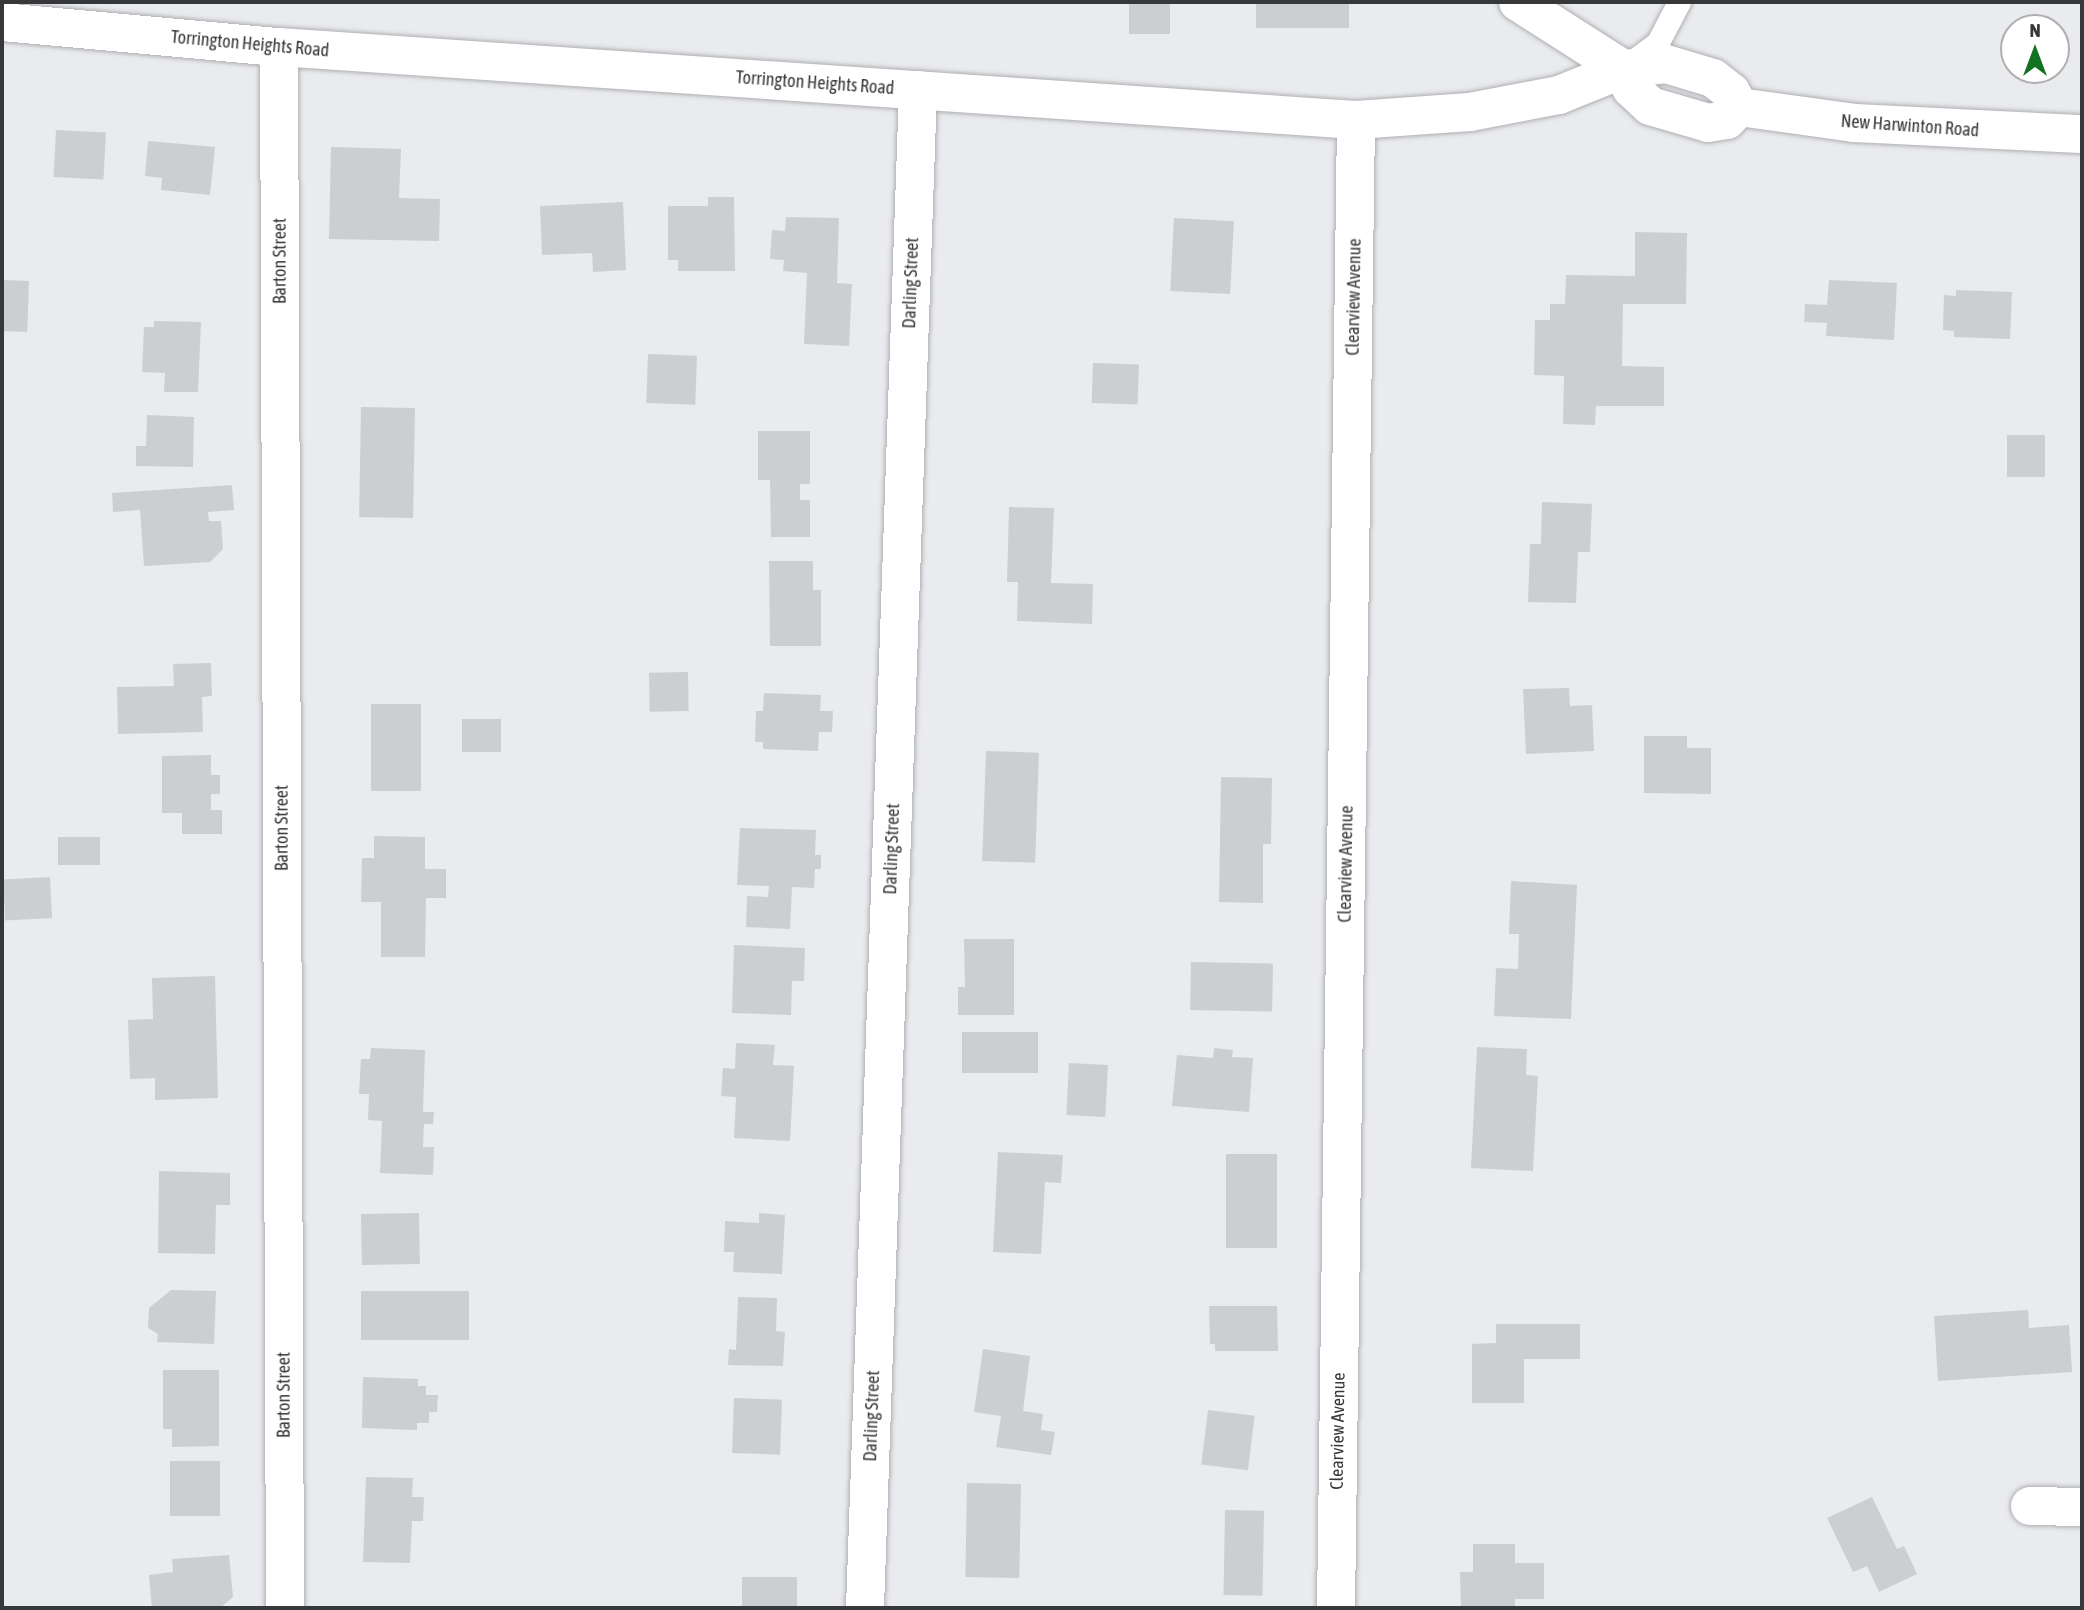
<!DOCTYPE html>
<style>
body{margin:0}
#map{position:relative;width:2084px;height:1610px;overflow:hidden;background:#eaebee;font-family:"Asap Condensed",sans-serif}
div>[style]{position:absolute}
.building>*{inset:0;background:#cdced1;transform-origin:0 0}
.roads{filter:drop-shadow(0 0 2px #aeafb2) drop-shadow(0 0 2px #aeafb2)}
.service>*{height:23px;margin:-11.5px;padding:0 11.5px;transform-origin:11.5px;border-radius:11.5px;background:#fff}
.minor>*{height:38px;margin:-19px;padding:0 19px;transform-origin:19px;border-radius:19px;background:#fff}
.tertiary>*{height:38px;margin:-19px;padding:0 19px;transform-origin:19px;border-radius:19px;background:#fff}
.primary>*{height:38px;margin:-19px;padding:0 19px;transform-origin:19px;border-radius:19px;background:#fff}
span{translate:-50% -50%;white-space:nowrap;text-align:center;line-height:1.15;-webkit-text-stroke:7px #fff;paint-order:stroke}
.street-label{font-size:18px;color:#373839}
.frame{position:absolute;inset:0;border:4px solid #373839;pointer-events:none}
.north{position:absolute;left:2000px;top:14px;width:70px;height:70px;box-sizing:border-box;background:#fff;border:2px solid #afafb0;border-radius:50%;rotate:0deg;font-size:19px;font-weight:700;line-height:28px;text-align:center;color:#373839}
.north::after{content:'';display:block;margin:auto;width:24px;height:32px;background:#127220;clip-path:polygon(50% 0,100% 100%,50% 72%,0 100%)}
</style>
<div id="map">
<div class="building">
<i style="left:1129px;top:2px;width:41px;height:32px"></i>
<i style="left:1256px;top:2px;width:93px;height:26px"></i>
<i style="left:56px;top:130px;width:50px;height:47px;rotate:3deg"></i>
<i style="clip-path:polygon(148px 141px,215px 147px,210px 195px,161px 190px,162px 178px,145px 176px)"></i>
<i style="clip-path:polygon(331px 147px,401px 149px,399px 198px,440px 199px,439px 241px,329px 239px)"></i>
<i style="clip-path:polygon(708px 197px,734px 197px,735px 271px,678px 271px,678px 260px,668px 260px,668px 206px,708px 206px)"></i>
<i style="clip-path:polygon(623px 202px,626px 270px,593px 272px,592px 253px,542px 255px,540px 206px)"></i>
<i style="clip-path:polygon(786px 217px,839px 218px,837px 283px,852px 284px,849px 346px,804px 344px,807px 273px,783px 271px,784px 260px,770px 259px,772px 230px,785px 231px)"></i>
<i style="left:1174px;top:218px;width:60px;height:73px;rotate:3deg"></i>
<i style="clip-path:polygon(1635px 232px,1687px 233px,1686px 304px,1623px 304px,1622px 366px,1664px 367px,1664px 406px,1596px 406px,1595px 425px,1563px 424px,1564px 376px,1534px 375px,1535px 320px,1550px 320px,1550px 304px,1565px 304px,1566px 275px,1635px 276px)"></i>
<i style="left:2px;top:280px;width:27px;height:51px;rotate:2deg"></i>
<i style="clip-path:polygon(1829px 280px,1897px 283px,1894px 340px,1826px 336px,1827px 323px,1804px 322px,1805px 304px,1827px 305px)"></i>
<i style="clip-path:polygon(1956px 290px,2012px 292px,2010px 339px,1954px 337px,1954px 331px,1943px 330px,1944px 295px,1956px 296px)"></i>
<i style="clip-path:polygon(154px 321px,201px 322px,198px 392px,164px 392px,165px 373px,142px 372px,144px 327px,154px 327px)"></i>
<i style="left:648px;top:354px;width:49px;height:49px;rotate:2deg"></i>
<i style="left:1093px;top:363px;width:46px;height:40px;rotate:2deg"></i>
<i style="left:361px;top:407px;width:54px;height:110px;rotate:1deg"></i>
<i style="clip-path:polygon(147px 415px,194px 417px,193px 467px,136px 466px,136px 446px,146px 446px)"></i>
<i style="clip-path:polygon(758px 431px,810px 431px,810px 484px,800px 484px,800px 500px,810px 500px,810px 537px,771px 537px,770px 480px,758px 480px)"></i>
<i style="left:2007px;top:435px;width:38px;height:42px"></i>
<i style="clip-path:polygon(232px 485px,234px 510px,208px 512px,209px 521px,221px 521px,223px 549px,210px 562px,144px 566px,140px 510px,113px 512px,112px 493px)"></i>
<i style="clip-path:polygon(1542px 502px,1592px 504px,1590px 552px,1578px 552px,1576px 603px,1528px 602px,1530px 544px,1541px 544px)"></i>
<i style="clip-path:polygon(1009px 507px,1054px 508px,1051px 583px,1093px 584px,1092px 624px,1017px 621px,1018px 582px,1007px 582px)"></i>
<i style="clip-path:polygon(769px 561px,813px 561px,813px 590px,821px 590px,821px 646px,770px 646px)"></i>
<i style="clip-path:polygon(211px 663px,212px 696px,202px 697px,203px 732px,118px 734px,117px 687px,174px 686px,173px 664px)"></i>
<i style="left:688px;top:672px;width:39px;height:39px;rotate:89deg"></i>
<i style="clip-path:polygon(1569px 688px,1570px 706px,1592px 705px,1594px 751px,1526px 754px,1523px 689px)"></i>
<i style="clip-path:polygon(764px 693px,821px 695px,820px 711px,833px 711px,832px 732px,819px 732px,818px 751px,763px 749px,763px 742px,755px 742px,756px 711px,763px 711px)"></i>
<i style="left:371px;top:704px;width:50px;height:87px"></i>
<i style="left:462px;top:719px;width:39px;height:33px"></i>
<i style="clip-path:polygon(1644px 736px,1687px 736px,1687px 748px,1711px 748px,1711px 794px,1644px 793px)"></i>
<i style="left:986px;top:751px;width:53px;height:110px;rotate:2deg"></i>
<i style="clip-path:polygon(211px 755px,211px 775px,220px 775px,220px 794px,211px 794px,211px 810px,222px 810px,222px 834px,182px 834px,182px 813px,162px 813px,162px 756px)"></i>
<i style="clip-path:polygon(1221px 777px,1272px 778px,1271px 844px,1263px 844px,1263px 903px,1219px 902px)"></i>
<i style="clip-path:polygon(740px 828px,816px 830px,815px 855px,821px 855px,821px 869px,815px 869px,814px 888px,792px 887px,790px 929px,746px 927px,747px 896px,768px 897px,769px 886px,737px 885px)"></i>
<i style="clip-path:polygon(374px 836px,425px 837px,425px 869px,446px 869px,446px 898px,426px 898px,425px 957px,381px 957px,381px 902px,361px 902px,362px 858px,374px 858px)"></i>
<i style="left:58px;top:837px;width:42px;height:28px"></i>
<i style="left:50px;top:877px;width:41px;height:47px;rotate:87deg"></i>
<i style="clip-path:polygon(1511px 881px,1577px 885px,1571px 1019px,1494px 1016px,1496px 968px,1518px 969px,1519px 934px,1509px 934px)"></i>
<i style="clip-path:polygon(964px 939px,1014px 939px,1014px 1015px,958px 1015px,958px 987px,965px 987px)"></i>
<i style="clip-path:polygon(734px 945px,805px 948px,804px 981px,792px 981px,791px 1015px,732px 1013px)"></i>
<i style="left:1191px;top:962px;width:82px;height:48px;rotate:1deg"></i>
<i style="clip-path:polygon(215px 976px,218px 1098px,155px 1100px,155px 1078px,130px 1079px,128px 1020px,153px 1019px,152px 978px)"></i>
<i style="left:962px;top:1032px;width:76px;height:41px"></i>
<i style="clip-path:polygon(736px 1043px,775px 1045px,773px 1065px,794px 1066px,790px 1141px,734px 1138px,736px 1097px,721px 1096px,723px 1068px,735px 1069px)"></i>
<i style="clip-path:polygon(1477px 1047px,1527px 1049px,1526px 1075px,1538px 1076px,1533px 1171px,1471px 1168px)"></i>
<i style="clip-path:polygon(371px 1048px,425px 1050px,423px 1112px,434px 1112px,433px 1124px,424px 1124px,423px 1147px,434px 1147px,433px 1175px,380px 1173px,382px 1121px,368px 1120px,369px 1094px,359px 1094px,361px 1059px,370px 1059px)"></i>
<i style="clip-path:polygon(1214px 1048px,1233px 1050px,1232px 1057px,1253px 1058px,1249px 1112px,1172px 1106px,1177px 1055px,1213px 1058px)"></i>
<i style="left:1069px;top:1063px;width:39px;height:52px;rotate:3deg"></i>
<i style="clip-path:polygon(998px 1152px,1063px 1155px,1061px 1183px,1045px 1182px,1041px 1254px,993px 1252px)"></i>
<i style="left:1226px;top:1154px;width:51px;height:94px"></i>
<i style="clip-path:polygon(159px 1171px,230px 1173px,230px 1205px,216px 1205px,215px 1254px,158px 1253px)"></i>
<i style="left:419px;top:1213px;width:51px;height:58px;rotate:89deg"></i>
<i style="clip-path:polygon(759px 1213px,785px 1215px,782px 1274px,733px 1272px,734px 1252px,724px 1252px,725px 1221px,759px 1223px)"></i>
<i style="clip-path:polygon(171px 1290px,216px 1291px,214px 1344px,157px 1342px,158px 1334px,148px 1328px,149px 1308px)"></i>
<i style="left:469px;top:1291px;width:49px;height:108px;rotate:90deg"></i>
<i style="clip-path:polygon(738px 1297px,777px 1298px,776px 1331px,785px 1332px,783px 1366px,728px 1365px,729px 1349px,736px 1350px)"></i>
<i style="clip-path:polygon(1209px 1306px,1277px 1306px,1278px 1351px,1215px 1351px,1215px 1344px,1210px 1344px)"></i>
<i style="clip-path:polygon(2028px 1310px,2029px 1328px,2069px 1325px,2072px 1372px,1938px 1381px,1934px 1316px)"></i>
<i style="clip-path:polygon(1496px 1324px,1580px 1324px,1580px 1359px,1524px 1359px,1524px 1403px,1472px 1403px,1472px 1344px,1496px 1343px)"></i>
<i style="clip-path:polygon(983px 1349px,1030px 1356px,1023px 1411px,1043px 1414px,1041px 1430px,1055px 1432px,1051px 1455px,996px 1447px,1001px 1416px,974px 1412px)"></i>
<i style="clip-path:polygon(163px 1370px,219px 1370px,219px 1446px,172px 1447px,172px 1429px,163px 1429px)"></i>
<i style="clip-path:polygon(363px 1377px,418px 1379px,418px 1386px,426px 1386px,426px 1395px,438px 1395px,437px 1412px,429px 1412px,429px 1423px,417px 1423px,417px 1430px,362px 1428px)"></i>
<i style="left:734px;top:1398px;width:48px;height:55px;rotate:2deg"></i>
<i style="left:1208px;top:1410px;width:47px;height:55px;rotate:7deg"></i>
<i style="left:170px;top:1461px;width:50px;height:55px"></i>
<i style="clip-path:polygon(366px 1477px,413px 1478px,412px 1497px,424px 1497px,423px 1521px,412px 1521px,410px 1563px,363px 1562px)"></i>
<i style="left:967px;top:1483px;width:54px;height:94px;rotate:1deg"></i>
<i style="clip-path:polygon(1872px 1497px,1897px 1549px,1904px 1546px,1917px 1574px,1879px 1592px,1867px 1566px,1853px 1572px,1827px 1518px)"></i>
<i style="left:1225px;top:1510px;width:39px;height:85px;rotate:1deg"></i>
<i style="clip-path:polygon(1473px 1544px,1515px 1544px,1515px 1563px,1544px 1563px,1544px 1599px,1515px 1599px,1515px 1608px,1461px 1608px,1460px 1572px,1473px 1572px)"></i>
<i style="clip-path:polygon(229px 1555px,233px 1597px,220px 1608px,152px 1608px,149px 1575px,173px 1572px,172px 1559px)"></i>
<i style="left:742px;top:1577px;width:55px;height:31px"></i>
</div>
<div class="roads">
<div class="service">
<i style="left:1628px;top:65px;width:38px;rotate:-37deg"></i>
<i style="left:1658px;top:42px;width:45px;rotate:-62.3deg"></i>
</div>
<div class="minor">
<i style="left:279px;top:47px;width:1561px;rotate:89.78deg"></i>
<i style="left:2030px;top:1506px;width:52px;rotate:1.1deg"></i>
<i style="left:865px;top:1608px;width:1519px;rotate:-88deg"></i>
</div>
<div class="tertiary">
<i style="left:2px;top:22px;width:278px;rotate:5.2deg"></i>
<i style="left:279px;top:47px;width:1079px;rotate:3.88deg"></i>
<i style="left:1356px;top:120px;width:114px;rotate:-4deg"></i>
<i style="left:1470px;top:112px;width:91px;rotate:-10.8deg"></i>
<i style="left:1559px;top:95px;width:69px;rotate:-22.1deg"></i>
<i style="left:1336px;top:1608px;width:1488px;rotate:-89.23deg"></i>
</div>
<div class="primary">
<i style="left:1518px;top:2px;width:125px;rotate:32.5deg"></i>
<i style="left:1623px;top:69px;width:21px;rotate:67deg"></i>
<i style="left:1631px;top:88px;width:26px;rotate:43deg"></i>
<i style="left:1650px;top:106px;width:60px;rotate:16.3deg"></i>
<i style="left:1708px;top:123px;width:19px;rotate:-9deg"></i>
<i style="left:1727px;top:120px;width:18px;rotate:-47deg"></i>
<i style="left:1623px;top:69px;width:43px;rotate:-6.6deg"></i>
<i style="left:1666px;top:64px;width:49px;rotate:16.6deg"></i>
<i style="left:1713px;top:78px;width:23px;rotate:38deg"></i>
<i style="left:1731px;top:92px;width:17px;rotate:62deg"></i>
<i style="left:1739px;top:107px;width:116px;rotate:7.9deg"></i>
<i style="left:1854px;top:123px;width:228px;rotate:2.8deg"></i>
</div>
</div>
<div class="street-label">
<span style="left:250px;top:44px;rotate:5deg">Torrington Heights Road</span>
<span style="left:815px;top:83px;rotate:4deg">Torrington Heights Road</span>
<span style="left:1910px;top:126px;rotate:4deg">New Harwinton Road</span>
<span style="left:280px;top:261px;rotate:-90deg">Barton Street</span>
<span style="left:911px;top:283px;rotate:-88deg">Darling Street</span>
<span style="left:1354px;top:297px;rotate:-89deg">Clearview Avenue</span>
<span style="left:282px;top:828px;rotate:-90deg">Barton Street</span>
<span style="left:892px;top:849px;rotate:-88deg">Darling Street</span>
<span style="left:1346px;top:864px;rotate:-89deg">Clearview Avenue</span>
<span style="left:284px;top:1395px;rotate:-90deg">Barton Street</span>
<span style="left:872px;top:1416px;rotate:-88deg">Darling Street</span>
<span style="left:1338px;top:1431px;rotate:-89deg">Clearview Avenue</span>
</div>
<div class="frame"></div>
<div class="north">N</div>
</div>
